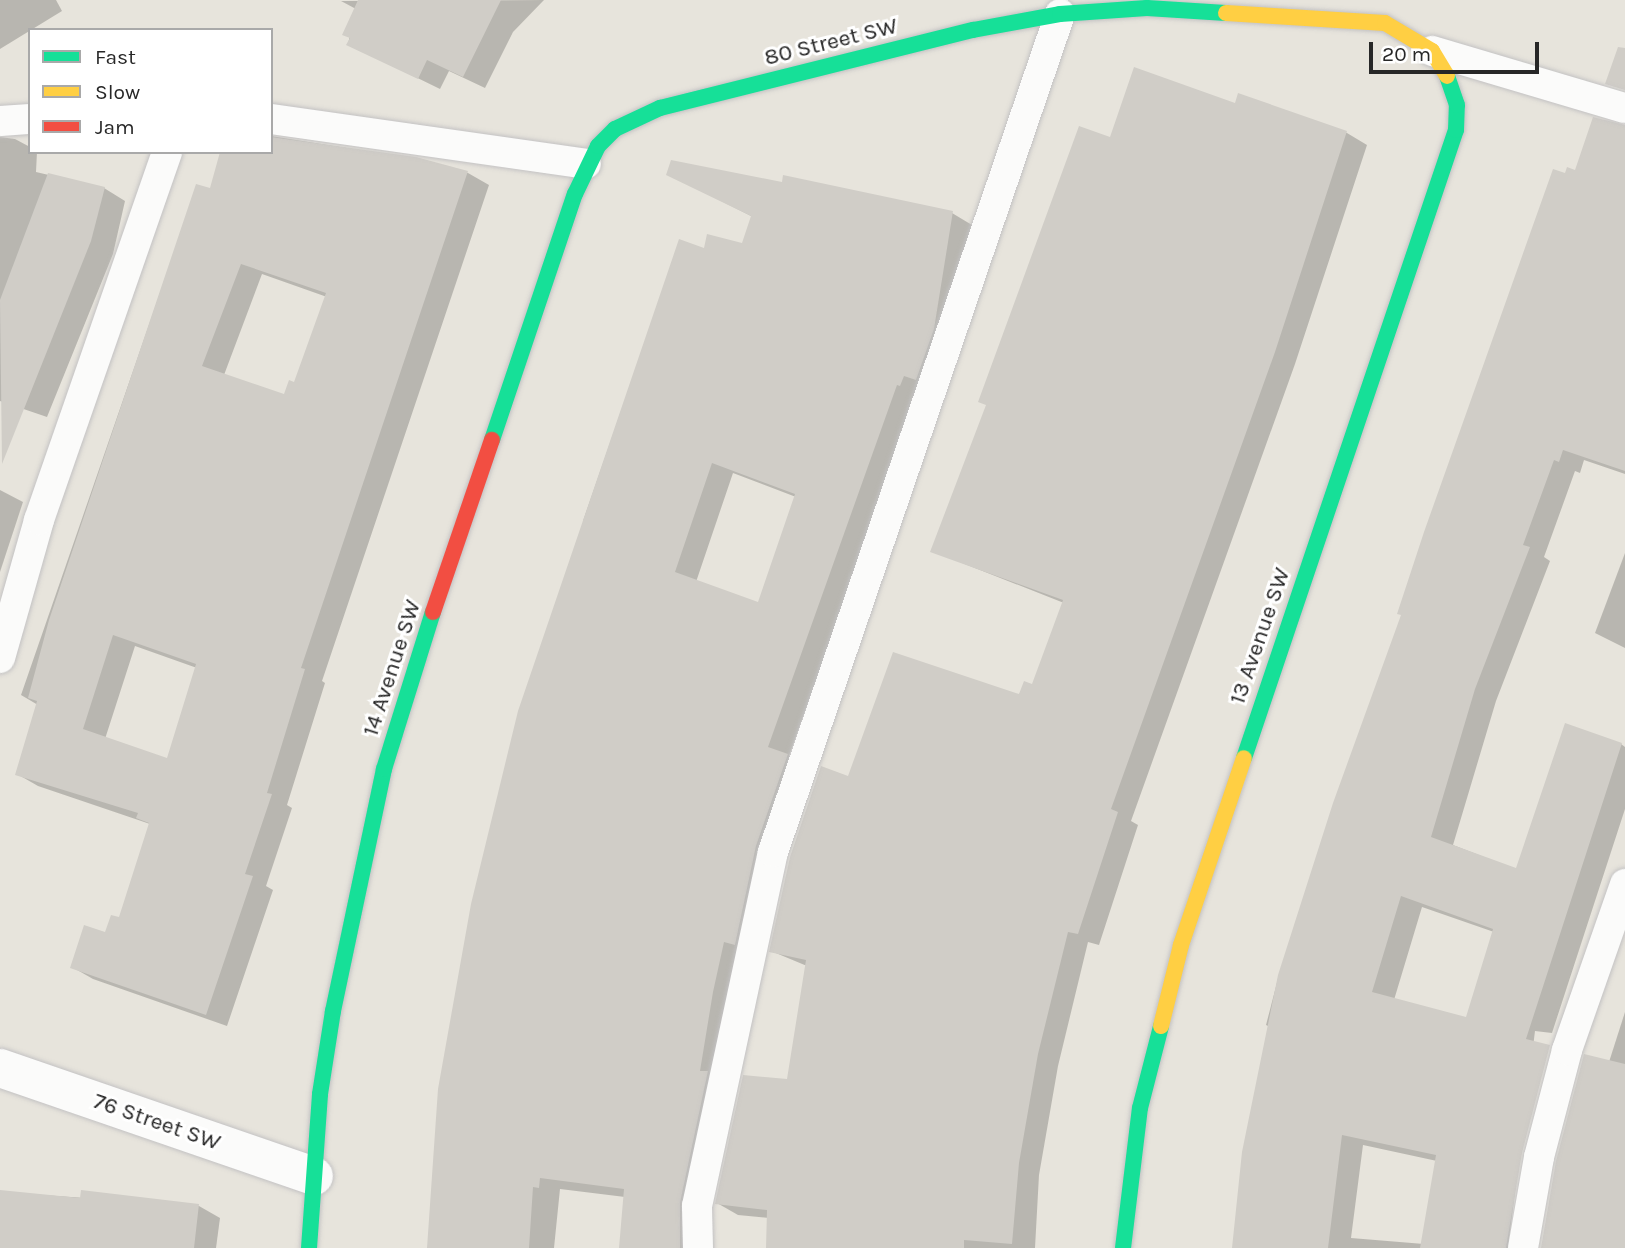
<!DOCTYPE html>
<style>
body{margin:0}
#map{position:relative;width:1625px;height:1248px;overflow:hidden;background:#e7e4dc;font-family:Karla,sans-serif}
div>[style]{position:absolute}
.shadow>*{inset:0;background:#0003}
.building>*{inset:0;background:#d0cdc7}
.roads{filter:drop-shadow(0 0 2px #c3c2c3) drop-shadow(0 0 2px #c3c2c3)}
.lane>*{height:30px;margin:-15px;padding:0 15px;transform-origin:15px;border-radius:15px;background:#fbfbfa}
.street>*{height:38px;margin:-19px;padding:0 19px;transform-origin:19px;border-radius:19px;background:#fbfbfa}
.fast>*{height:16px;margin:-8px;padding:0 8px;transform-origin:8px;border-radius:8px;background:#16e098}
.slow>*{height:16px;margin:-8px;padding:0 8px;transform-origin:8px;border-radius:8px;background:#ffcf43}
.jam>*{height:16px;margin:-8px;padding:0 8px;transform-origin:8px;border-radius:8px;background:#f24e42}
span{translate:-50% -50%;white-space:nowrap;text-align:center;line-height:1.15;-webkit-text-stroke:6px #fff;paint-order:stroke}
.street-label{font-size:23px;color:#272727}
.legend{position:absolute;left:28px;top:28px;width:245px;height:126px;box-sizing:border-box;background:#fff;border:2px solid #a9a9a9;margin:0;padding:9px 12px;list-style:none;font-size:21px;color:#272727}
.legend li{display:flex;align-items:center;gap:14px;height:35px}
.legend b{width:35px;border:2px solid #a9a9a9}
.scale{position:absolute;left:1369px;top:42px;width:170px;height:32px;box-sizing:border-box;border:4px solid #272727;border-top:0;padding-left:9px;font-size:21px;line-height:24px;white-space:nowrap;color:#272727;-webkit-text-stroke:5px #fff;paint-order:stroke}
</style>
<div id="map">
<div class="shadow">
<i style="clip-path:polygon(0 0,56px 0,62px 11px,0 49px)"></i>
<i style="clip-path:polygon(544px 0,513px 32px,485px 88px,449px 71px,440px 89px,348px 44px,356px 9px,341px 1px)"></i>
<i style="clip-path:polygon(1239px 95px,1347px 133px,1367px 145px,1295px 364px,1131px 821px,1138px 825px,1099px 945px,1088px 942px,1058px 1066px,1039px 1175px,1035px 1248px,767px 1248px,769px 1218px,738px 1215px,717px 1203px,789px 1081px,807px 966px,771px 951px,849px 778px,1033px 687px,1064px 603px,932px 551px,1111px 139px,1236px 105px)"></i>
<i style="clip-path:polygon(evenodd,1625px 126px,1625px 474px,1584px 460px,1580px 473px,1575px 471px,1544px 557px,1550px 561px,1496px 701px,1453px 845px,1517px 870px,1621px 744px,1625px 747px,1625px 809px,1552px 1033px,1535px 1031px,1508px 1248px,1235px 1248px,1270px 1027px,1266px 1025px,1279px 975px,1566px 176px,1576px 172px,1625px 126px,1422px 907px,1494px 932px,1467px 1019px,1394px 1000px,1422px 907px,1625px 126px,1363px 1145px,1437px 1161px,1424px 1244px,1351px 1238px,1363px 1145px)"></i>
<i style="clip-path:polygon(evenodd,271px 136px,416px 159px,468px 173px,489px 185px,322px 681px,325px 683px,287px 805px,292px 808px,266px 886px,273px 890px,227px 1026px,93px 979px,72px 967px,120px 919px,150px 824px,38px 786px,17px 774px,38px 705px,21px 695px,197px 186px,212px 191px,271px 152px,271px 136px,262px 274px,327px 297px,295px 384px,285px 397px,224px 375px,262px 274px,271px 136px,135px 646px,197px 668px,168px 760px,105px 739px,135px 646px)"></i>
<i style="clip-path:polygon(0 137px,15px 139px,30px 147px,30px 152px,37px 152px,36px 172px,104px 188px,125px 201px,113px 254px,47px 417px,0 401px)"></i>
<i style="clip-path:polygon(evenodd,668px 174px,783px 184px,952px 213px,972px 225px,918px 395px,789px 756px,808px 767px,776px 858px,699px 1248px,621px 1248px,625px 1197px,560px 1189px,554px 1248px,428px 1248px,586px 524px,583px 521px,680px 241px,706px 250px,743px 245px,753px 217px,668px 174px,733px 473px,796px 497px,759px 604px,696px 582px,733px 473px)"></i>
<i style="clip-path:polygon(0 490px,23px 502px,0 572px)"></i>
<i style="clip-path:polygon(1625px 553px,1625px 648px,1595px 633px)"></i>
<i style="clip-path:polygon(1625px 1012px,1625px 1248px,1572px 1248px,1609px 1062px)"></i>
<i style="clip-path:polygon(0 1192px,199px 1206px,220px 1218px,216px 1248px,0 1248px)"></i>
</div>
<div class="building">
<i style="clip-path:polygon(358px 0,501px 0,463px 77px,427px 60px,418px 79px,346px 45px,350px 38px,342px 35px)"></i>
<i style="clip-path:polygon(1618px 47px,1625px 48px,1625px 90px,1605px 84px)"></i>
<i style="clip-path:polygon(1134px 67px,1235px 103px,1238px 93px,1347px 131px,1275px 352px,1111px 809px,1118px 812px,1078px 934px,1068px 932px,1038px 1054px,1019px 1163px,1012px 1244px,964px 1240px,964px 1248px,766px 1248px,767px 1210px,715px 1204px,743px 1075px,787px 1079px,806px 960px,769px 952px,790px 857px,821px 766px,848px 776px,893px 652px,1019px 694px,1024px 681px,1032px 684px,1063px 600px,930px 552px,986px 405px,978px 402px,1079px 126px,1110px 137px)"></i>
<i style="clip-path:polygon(evenodd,1593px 117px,1625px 125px,1625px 471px,1563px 450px,1559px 462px,1554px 460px,1523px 545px,1530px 547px,1475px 689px,1431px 837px,1516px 868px,1565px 723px,1622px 743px,1526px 1039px,1550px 1045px,1522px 1153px,1506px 1248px,1420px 1248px,1436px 1155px,1342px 1135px,1328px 1248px,1232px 1248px,1242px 1152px,1278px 975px,1333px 803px,1401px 615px,1397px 614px,1424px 532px,1553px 169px,1565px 173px,1567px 167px,1575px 170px,1593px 117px,1401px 896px,1493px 929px,1466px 1017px,1372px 992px,1401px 896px)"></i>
<i style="clip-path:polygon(evenodd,271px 137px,416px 157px,468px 171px,301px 668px,305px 669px,267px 793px,272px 794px,245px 874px,253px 876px,206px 1015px,70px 968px,84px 925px,105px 932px,111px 915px,119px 917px,149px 823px,136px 818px,138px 813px,15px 775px,37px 701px,28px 698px,49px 620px,196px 184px,210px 188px,220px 152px,271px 152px,271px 137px,241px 264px,326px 293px,294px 382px,289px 380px,284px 394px,202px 366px,241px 264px,271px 137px,113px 635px,196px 664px,167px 758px,83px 729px,113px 635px)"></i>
<i style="clip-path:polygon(evenodd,671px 160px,782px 182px,783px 175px,953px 211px,934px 329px,916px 380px,904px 376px,900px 386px,897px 385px,768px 747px,788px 754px,756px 846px,735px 945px,724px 942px,713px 992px,700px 1071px,708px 1071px,680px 1203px,680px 1248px,619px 1248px,624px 1189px,540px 1178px,539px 1188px,533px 1187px,529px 1248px,427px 1248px,438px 1089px,471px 904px,518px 711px,679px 239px,704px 248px,707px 234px,742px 243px,751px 216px,666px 175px,671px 160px,712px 463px,795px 494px,758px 602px,675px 572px,712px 463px)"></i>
<i style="clip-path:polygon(48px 173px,105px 187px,91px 241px,2px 464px,0 300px)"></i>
<i style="clip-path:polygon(1584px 1054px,1625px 1064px,1625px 1248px,1541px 1248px,1556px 1161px)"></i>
<i style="clip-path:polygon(0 1190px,80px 1198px,81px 1190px,199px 1204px,194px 1248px,0 1248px)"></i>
</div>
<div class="roads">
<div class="lane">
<i style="left:1432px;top:51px;width:201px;rotate:16.5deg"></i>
<i style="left:271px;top:119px;width:318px;rotate:8.1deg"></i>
<i style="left:0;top:121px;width:30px;rotate:-4deg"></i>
<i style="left:0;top:658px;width:143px;rotate:-74.2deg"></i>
<i style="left:39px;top:520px;width:390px;rotate:-70.8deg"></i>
<i style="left:698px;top:1248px;width:42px;rotate:-91.4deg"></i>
<i style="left:697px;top:1206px;width:362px;rotate:-77.9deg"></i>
<i style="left:773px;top:852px;width:886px;rotate:-71.09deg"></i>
<i style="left:1523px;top:1248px;width:92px;rotate:-80deg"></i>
<i style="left:1539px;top:1157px;width:111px;rotate:-75.3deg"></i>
<i style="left:1567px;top:1050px;width:176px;rotate:-70.7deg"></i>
</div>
<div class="street">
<i style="left:0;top:1068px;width:332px;rotate:19deg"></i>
</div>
<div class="fast">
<i style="left:492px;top:440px;width:260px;rotate:-71.4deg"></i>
<i style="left:575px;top:194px;width:53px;rotate:-64.4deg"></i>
<i style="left:598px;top:146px;width:24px;rotate:-45deg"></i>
<i style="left:615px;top:129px;width:50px;rotate:-25deg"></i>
<i style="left:660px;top:108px;width:323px;rotate:-14deg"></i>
<i style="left:973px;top:30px;width:88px;rotate:-10.4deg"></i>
<i style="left:1060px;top:14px;width:87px;rotate:-3.9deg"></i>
<i style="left:1147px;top:8px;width:79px;rotate:3.6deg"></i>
<i style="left:1244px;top:758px;width:663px;rotate:-71.35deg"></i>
<i style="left:1456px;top:130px;width:25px;rotate:-88deg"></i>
<i style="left:1457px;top:105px;width:31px;rotate:-109deg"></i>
<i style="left:309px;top:1248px;width:154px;rotate:-85.9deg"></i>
<i style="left:320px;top:1094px;width:84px;rotate:-81.1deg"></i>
<i style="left:333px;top:1011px;width:247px;rotate:-78.1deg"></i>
<i style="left:384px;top:769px;width:164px;rotate:-72.7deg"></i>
<i style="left:1123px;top:1248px;width:141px;rotate:-83.1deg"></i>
<i style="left:1140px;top:1108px;width:85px;rotate:-75.6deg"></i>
</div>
<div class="slow">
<i style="left:1226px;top:13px;width:159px;rotate:3.6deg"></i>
<i style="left:1385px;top:23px;width:55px;rotate:30.8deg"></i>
<i style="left:1432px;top:51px;width:29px;rotate:59deg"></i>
<i style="left:1161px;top:1026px;width:83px;rotate:-76.1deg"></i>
<i style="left:1181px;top:945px;width:197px;rotate:-71.4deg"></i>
</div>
<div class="jam">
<i style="left:433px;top:612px;width:182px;rotate:-71.1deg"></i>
</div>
</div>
<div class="street-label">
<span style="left:831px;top:42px;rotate:-14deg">80 Street SW</span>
<span style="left:1260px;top:636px;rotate:-71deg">13 Avenue SW</span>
<span style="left:392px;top:668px;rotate:-72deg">14 Avenue SW</span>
<span style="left:157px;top:1122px;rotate:19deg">76 Street SW</span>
</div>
<ul class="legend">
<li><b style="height:9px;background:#16e098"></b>Fast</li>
<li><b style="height:9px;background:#ffcf43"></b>Slow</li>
<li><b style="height:9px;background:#f24e42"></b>Jam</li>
</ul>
<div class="scale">20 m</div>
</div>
